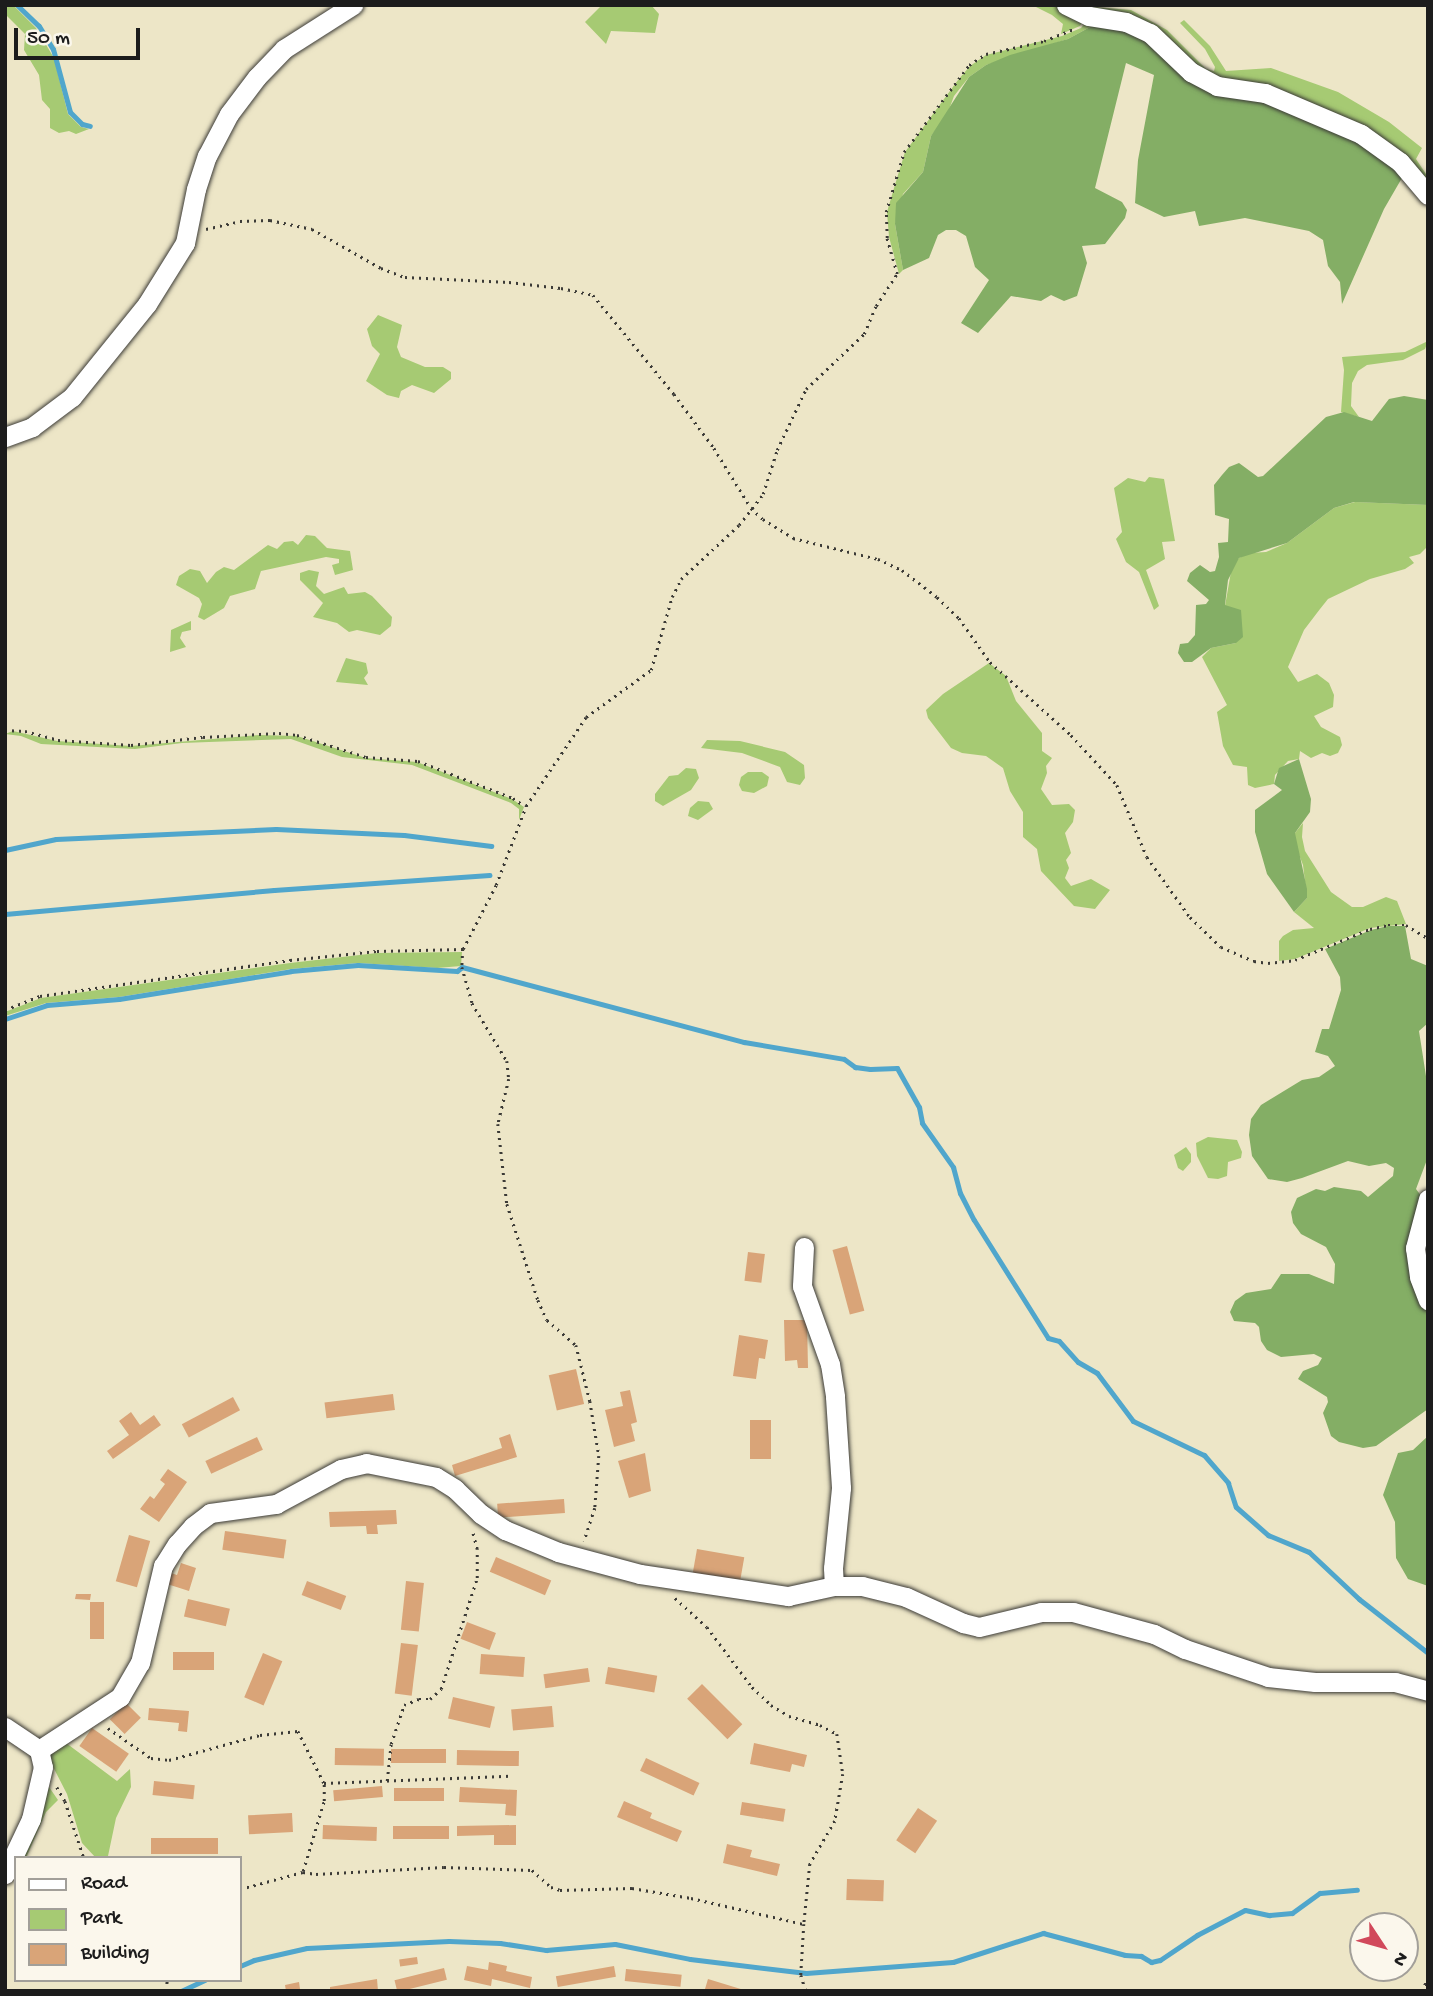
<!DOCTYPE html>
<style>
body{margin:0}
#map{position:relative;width:1433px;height:1996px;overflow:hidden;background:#ede6c7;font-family:"Gochi Hand",sans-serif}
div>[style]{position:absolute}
.green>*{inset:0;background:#a6ca73}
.forest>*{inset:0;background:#84ae65}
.stream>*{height:5px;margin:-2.5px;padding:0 2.5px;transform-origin:2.5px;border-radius:2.5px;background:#50a6cc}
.building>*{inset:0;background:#d9a478;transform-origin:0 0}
.path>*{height:2.5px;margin-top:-1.25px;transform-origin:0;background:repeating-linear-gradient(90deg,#3b3a36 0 2px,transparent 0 7px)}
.roads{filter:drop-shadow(0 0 2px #3b3a36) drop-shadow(0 0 2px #3b3a36)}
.minor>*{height:19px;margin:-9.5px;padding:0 9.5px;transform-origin:9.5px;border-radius:9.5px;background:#fff}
span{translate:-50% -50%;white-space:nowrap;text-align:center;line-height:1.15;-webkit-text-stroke:5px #fbf7ec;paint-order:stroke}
.frame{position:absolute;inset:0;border:7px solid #1c1c1c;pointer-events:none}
.legend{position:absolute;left:14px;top:1856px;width:228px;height:126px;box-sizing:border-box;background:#fbf7ec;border:2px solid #a29f99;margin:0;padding:9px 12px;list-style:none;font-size:21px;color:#1c1c1c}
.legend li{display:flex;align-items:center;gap:14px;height:35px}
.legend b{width:35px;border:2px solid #a29f99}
.north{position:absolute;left:1349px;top:1912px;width:70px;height:70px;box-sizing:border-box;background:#fbf7ec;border:2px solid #a29f99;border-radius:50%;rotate:126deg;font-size:19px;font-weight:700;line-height:28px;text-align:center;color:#1c1c1c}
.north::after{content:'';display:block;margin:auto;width:24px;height:32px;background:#d1495b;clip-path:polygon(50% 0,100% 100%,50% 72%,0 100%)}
.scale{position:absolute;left:14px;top:28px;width:126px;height:32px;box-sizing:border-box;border:4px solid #1c1c1c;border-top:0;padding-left:9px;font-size:21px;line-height:24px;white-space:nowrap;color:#1c1c1c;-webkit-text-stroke:5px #fbf7ec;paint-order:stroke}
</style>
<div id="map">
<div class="green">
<i style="clip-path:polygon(5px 5px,13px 5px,36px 28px,54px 58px,68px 114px,81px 127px,89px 129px,76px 134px,69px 131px,59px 133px,50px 128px,50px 109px,42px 100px,39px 75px,24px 50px,25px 34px,5px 14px)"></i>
<i style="clip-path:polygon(602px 5px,651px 5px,659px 14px,655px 33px,611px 31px,606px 44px,585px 22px)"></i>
<i style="clip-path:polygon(1032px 5px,1063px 5px,1086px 16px,1080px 26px,1061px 34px,1063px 24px,1052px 15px)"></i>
<i style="clip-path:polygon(1071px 5px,1131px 10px,1167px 30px,1206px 69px,1214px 71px,1215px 67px,1205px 49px,1180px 23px,1184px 20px,1210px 46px,1226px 71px,1271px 68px,1338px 92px,1389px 122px,1422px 148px,1416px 159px,1428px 177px,1428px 191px,1242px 89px)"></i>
<i style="clip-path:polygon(1089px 18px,1103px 20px,1068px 39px,986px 65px,969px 77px,954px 96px,947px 115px,931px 136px,923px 172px,903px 194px,895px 224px,903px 270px,899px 274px,889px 237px,887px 212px,894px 188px,905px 152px,958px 80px,970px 66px,986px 55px,1062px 36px,1081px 28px)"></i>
<i style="clip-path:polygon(378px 315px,402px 325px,397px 347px,401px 357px,425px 367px,443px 367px,451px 372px,451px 379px,434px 393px,412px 385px,401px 391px,399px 398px,387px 395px,366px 381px,380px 354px,372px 346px,367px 329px)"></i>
<i style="clip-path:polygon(1428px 341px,1425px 349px,1403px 360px,1367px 365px,1358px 371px,1352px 383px,1351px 406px,1359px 417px,1341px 412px,1344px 370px,1342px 357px,1405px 352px)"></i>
<i style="clip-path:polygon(1149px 477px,1164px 479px,1175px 541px,1162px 542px,1165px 559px,1146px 570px,1159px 606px,1154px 610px,1139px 572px,1126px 562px,1116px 539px,1122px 532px,1114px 488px,1128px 478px,1145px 482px)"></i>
<i style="clip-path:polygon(1355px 502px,1428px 505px,1428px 546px,1420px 554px,1409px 557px,1414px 563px,1405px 569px,1370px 579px,1328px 599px,1320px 609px,1304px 630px,1288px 667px,1298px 682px,1317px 674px,1329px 683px,1334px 695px,1333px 707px,1314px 716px,1321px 727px,1340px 737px,1342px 745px,1338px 753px,1330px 756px,1322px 753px,1311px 758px,1300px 751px,1299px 759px,1288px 761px,1275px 775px,1274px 784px,1255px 788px,1248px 785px,1247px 767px,1233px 765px,1223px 746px,1217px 712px,1227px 705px,1202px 657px,1211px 648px,1236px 643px,1225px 606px,1232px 566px,1239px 558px,1249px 553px,1266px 552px,1287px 543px,1334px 508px)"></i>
<i style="clip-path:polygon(306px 535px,315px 536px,327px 548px,350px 551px,353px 570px,335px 575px,332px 565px,339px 563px,339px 559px,326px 557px,261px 571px,255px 589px,230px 596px,224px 608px,204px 620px,198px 617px,202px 604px,199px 598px,176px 585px,179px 576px,190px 569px,200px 571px,207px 583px,216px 572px,224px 567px,234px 570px,268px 545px,277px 549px,284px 542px,293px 541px,298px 545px)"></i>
<i style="clip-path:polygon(309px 570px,319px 572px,316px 586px,324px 594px,344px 587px,348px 594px,365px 592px,372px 596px,392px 617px,391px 626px,380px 635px,357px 630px,349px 632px,337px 623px,313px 617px,323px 603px,300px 580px,300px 573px)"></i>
<i style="clip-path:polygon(191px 621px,191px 630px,182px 632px,180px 638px,186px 647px,170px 652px,171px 630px)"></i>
<i style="clip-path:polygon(346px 658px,366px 663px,368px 673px,364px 678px,368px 685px,336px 682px)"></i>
<i style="clip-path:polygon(989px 663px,1006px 676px,1016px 701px,1042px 733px,1042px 751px,1052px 758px,1046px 766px,1047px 773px,1041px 789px,1052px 805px,1069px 804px,1075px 810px,1073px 822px,1065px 833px,1071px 853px,1066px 860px,1069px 868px,1065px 878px,1071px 886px,1091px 879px,1110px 890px,1095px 909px,1074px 906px,1041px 871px,1037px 849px,1023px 837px,1023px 812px,1010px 791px,1003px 768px,986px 756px,962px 753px,951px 748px,928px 718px,926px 710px,943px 694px)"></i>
<i style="clip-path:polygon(13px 731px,57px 741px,131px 746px,259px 735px,297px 736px,366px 758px,417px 762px,512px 799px,524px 807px,519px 820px,519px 809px,511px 803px,412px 765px,342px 757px,291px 739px,182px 743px,135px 749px,41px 744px,21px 736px,5px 734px)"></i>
<i style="clip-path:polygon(707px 740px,740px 741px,785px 752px,804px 765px,805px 778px,800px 785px,787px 782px,780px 767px,742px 753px,701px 748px)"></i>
<i style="clip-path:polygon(686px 768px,696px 769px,699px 778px,691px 790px,663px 806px,655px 801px,655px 794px,669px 776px,678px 775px)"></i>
<i style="clip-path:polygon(748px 772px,762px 772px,769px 777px,767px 786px,754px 793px,742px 791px,739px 785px,741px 777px)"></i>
<i style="clip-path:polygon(698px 801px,709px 802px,713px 809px,698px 820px,688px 816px,690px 808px)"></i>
<i style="clip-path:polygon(1303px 823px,1302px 837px,1305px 851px,1331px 892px,1352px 907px,1363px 907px,1386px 897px,1397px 901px,1406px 924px,1370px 928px,1295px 959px,1279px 961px,1279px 941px,1283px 936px,1293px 930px,1314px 928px,1294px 912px,1307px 898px,1303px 865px,1295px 844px,1295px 833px)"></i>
<i style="clip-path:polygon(462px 952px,461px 966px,437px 968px,358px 963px,291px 969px,119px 997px,46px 1003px,5px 1016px,5px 1012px,41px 998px,290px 963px,377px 953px)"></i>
<i style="clip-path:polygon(1208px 1137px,1237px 1140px,1242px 1152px,1241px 1158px,1228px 1162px,1227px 1176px,1218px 1179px,1208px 1178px,1197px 1156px,1196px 1143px)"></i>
<i style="clip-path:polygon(1186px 1147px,1191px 1154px,1191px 1162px,1183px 1171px,1178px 1168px,1174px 1155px)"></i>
<i style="clip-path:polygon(62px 1740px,117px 1781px,130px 1769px,131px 1787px,116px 1818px,108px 1856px,96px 1858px,82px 1843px,67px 1794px,49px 1759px,49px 1752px)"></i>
<i style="clip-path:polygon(44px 1787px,49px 1787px,58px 1800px,46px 1812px,26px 1858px,20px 1858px)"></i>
</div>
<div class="forest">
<i style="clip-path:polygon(1103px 20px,1114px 21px,1242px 94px,1346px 130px,1406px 171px,1384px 209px,1342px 304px,1340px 282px,1328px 266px,1323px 240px,1309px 231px,1245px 218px,1199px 226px,1195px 211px,1164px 217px,1135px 203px,1138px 160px,1154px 75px,1126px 63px,1095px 188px,1122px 202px,1127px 210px,1125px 218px,1105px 244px,1082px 246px,1087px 263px,1077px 296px,1064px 301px,1051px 295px,1041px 301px,1011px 296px,978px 333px,961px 323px,989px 280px,975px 267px,966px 236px,956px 230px,946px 230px,938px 235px,929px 258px,903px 270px,895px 224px,896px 203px,923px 172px,931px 136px,969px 77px,986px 65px,1010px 55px,1068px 39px)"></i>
<i style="clip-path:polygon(1404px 396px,1428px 400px,1428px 505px,1354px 502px,1334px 508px,1287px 543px,1239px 558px,1228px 580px,1225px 605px,1241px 610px,1243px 637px,1236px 643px,1211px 648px,1192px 662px,1184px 662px,1178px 653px,1180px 644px,1188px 643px,1195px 635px,1196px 605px,1206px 604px,1209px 600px,1187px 581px,1190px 573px,1200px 565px,1210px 572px,1215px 571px,1219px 557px,1218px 543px,1228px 542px,1229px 519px,1215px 515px,1214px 485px,1222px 475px,1229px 467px,1239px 463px,1258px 477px,1263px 476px,1326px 417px,1344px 412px,1372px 421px,1389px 399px)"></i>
<i style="clip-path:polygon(1299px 759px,1311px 799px,1310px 812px,1295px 833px,1307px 889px,1307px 898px,1294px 912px,1267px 874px,1255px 832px,1255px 810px,1282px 790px,1274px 784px,1279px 768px)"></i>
<i style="clip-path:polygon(1388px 926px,1405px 926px,1411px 959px,1428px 966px,1428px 1023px,1419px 1031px,1428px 1089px,1428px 1157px,1416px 1189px,1425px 1201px,1418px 1225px,1428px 1304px,1428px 1409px,1376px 1446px,1363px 1448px,1339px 1442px,1331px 1436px,1323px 1413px,1328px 1402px,1327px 1397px,1298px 1379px,1303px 1371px,1318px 1365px,1322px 1358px,1314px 1354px,1281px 1357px,1267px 1350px,1261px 1341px,1259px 1327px,1255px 1323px,1234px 1321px,1230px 1312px,1235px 1301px,1246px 1293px,1271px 1289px,1281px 1274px,1309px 1274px,1334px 1284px,1335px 1264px,1326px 1247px,1301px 1234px,1293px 1223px,1291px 1212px,1297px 1198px,1316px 1189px,1325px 1191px,1334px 1187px,1361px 1191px,1368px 1197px,1393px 1176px,1394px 1168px,1386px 1163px,1369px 1166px,1348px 1161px,1302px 1178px,1287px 1182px,1268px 1179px,1252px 1156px,1249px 1135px,1251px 1119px,1261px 1105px,1302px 1080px,1319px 1077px,1335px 1066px,1328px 1056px,1315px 1052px,1322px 1029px,1329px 1029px,1341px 990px,1340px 977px,1325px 949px,1371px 930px)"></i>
<i style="clip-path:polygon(1428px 1436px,1428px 1586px,1408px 1579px,1396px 1558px,1395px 1522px,1383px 1495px,1398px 1453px,1413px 1450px)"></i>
</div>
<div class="stream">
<i style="left:17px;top:5px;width:30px;rotate:44deg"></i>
<i style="left:39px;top:26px;width:27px;rotate:59deg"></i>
<i style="left:53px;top:49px;width:65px;rotate:74.9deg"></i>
<i style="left:70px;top:112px;width:17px;rotate:45deg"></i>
<i style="left:82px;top:124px;width:8px;rotate:14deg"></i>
<i style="left:5px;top:850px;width:52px;rotate:-12.2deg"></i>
<i style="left:56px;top:839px;width:220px;rotate:-2.6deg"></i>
<i style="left:276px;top:829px;width:128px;rotate:2.7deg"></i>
<i style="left:404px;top:835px;width:88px;rotate:7.2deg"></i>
<i style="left:5px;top:914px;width:270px;rotate:-5.1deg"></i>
<i style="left:274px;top:890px;width:216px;rotate:-4deg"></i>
<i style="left:5px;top:1019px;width:44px;rotate:-18.4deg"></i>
<i style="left:47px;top:1005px;width:72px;rotate:-4.8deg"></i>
<i style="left:119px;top:999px;width:174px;rotate:-9.2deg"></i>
<i style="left:291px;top:971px;width:67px;rotate:-5.1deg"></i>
<i style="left:358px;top:965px;width:99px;rotate:3.5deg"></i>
<i style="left:457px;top:971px;width:6px;rotate:-39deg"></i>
<i style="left:462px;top:967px;width:292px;rotate:14.9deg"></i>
<i style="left:744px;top:1042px;width:101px;rotate:9.6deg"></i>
<i style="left:844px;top:1059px;width:14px;rotate:36deg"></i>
<i style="left:855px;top:1067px;width:15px;rotate:8deg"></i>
<i style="left:870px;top:1069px;width:27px;rotate:-2deg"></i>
<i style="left:897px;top:1068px;width:45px;rotate:60.6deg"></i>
<i style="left:919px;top:1107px;width:16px;rotate:79deg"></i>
<i style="left:922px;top:1123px;width:54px;rotate:54.8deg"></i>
<i style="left:953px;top:1167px;width:27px;rotate:75deg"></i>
<i style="left:960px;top:1193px;width:30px;rotate:63deg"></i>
<i style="left:974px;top:1220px;width:139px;rotate:57.9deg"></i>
<i style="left:1048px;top:1338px;width:11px;rotate:15deg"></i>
<i style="left:1059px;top:1341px;width:28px;rotate:48deg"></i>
<i style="left:1078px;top:1362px;width:22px;rotate:30deg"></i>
<i style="left:1097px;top:1373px;width:60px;rotate:53.1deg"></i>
<i style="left:1133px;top:1421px;width:79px;rotate:25.6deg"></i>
<i style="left:1204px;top:1455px;width:37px;rotate:49deg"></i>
<i style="left:1228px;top:1483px;width:25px;rotate:72deg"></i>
<i style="left:1236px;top:1507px;width:43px;rotate:41.2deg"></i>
<i style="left:1268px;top:1535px;width:44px;rotate:22.5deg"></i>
<i style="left:1309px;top:1552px;width:69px;rotate:43.2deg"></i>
<i style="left:1359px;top:1599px;width:88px;rotate:38deg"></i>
<i style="left:240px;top:1966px;width:15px;rotate:-23deg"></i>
<i style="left:254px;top:1960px;width:54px;rotate:-12.8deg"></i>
<i style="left:307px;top:1948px;width:142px;rotate:-2.8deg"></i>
<i style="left:449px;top:1941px;width:51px;rotate:2.2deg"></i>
<i style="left:500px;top:1943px;width:47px;rotate:8.7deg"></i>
<i style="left:546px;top:1950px;width:69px;rotate:-5deg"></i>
<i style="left:615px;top:1944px;width:76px;rotate:11.3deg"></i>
<i style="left:690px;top:1959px;width:117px;rotate:6.9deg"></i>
<i style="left:806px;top:1973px;width:147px;rotate:-4.3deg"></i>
<i style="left:953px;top:1962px;width:95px;rotate:-17.9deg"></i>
<i style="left:1043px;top:1933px;width:85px;rotate:15deg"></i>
<i style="left:1125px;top:1955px;width:16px;rotate:4deg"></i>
<i style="left:1141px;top:1956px;width:12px;rotate:31deg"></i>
<i style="left:1151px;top:1962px;width:9px;rotate:-13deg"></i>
<i style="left:1160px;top:1960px;width:45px;rotate:-34deg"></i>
<i style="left:1197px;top:1935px;width:54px;rotate:-27.5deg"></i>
<i style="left:1245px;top:1910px;width:25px;rotate:12deg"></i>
<i style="left:1269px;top:1915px;width:23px;rotate:-5deg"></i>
<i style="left:1292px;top:1913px;width:34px;rotate:-36deg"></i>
<i style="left:1320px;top:1893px;width:37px;rotate:-5deg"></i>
<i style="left:181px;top:1991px;width:26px;rotate:-25deg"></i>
</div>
<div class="building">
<i style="left:847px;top:1246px;width:67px;height:15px;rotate:75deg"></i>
<i style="left:748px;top:1252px;width:17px;height:29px;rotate:7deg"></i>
<i style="clip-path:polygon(784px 1320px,807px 1320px,808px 1368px,798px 1368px,797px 1360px,785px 1361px)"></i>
<i style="clip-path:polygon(739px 1335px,768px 1340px,765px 1359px,759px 1358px,756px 1379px,733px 1376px)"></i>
<i style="left:576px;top:1369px;width:36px;height:28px;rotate:77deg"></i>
<i style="clip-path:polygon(630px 1390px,637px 1422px,631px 1424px,635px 1441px,614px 1447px,605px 1410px,623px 1406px,620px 1392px)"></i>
<i style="left:393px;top:1394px;width:16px;height:69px;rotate:83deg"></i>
<i style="left:233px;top:1397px;width:15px;height:58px;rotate:62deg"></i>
<i style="clip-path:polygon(131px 1412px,140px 1425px,154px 1415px,161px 1425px,113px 1459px,107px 1451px,129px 1435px,119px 1421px)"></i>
<i style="left:750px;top:1420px;width:21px;height:39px"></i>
<i style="clip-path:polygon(510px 1434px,517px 1457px,455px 1476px,452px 1465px,502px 1448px,499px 1438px)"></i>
<i style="left:257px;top:1437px;width:14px;height:57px;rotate:65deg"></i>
<i style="clip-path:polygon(645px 1453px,651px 1491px,629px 1498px,618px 1461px)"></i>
<i style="clip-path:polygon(168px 1469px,187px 1482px,159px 1522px,140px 1509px,150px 1496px,154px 1499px,165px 1484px,160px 1480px)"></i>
<i style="left:564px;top:1499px;width:14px;height:67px;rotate:86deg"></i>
<i style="clip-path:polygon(396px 1510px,397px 1524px,377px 1525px,378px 1534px,367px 1534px,366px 1526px,330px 1527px,329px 1512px)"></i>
<i style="left:225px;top:1531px;width:62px;height:19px;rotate:8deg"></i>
<i style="left:129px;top:1535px;width:22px;height:48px;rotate:16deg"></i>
<i style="left:697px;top:1549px;width:48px;height:26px;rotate:10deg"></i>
<i style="left:496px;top:1557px;width:60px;height:16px;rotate:23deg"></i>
<i style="clip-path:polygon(181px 1563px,196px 1568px,189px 1591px,164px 1583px,168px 1572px,177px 1575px)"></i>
<i style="left:307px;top:1581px;width:42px;height:15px;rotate:21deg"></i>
<i style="left:406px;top:1581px;width:18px;height:49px;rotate:6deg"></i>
<i style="clip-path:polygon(76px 1594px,91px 1594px,90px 1600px,75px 1599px)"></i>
<i style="left:188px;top:1599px;width:43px;height:18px;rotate:13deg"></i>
<i style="left:90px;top:1602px;width:14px;height:37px"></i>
<i style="left:467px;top:1622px;width:31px;height:18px;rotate:21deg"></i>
<i style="left:401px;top:1643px;width:17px;height:51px;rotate:7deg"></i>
<i style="left:173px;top:1652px;width:41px;height:18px"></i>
<i style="left:263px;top:1653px;width:21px;height:48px;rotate:23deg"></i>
<i style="left:481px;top:1654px;width:44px;height:20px;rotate:4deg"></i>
<i style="left:608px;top:1667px;width:50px;height:17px;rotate:10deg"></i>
<i style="left:588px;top:1668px;width:14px;height:45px;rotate:82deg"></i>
<i style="left:702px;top:1684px;width:57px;height:21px;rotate:45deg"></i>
<i style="left:453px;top:1697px;width:43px;height:22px;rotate:13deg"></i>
<i style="left:126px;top:1703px;width:21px;height:23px;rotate:45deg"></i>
<i style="left:552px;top:1706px;width:21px;height:41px;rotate:85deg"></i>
<i style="clip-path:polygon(149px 1708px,189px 1711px,187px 1732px,178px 1731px,179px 1723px,148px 1720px)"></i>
<i style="left:92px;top:1728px;width:45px;height:22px;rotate:35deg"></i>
<i style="clip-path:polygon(754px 1743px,807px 1755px,804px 1767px,792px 1764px,790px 1772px,750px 1764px)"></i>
<i style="left:335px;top:1748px;width:49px;height:17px;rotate:1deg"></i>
<i style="left:446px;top:1749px;width:14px;height:55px;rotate:90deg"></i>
<i style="left:457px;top:1750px;width:62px;height:15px;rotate:1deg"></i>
<i style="left:646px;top:1758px;width:59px;height:14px;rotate:25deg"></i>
<i style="left:154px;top:1781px;width:41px;height:14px;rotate:6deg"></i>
<i style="left:382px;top:1786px;width:11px;height:49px;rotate:85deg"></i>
<i style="clip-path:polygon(460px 1787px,517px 1790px,516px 1816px,505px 1815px,506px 1804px,459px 1802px)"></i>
<i style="left:394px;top:1788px;width:50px;height:13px"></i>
<i style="clip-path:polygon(624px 1801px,652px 1813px,650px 1818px,682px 1831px,677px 1842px,617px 1817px)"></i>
<i style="left:742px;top:1802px;width:44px;height:13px;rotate:9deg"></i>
<i style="left:918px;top:1808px;width:23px;height:39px;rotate:34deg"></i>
<i style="left:292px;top:1813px;width:19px;height:44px;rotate:87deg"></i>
<i style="left:323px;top:1825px;width:54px;height:14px;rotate:2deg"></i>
<i style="clip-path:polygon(516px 1825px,516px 1845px,494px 1845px,494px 1835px,457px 1836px,457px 1826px)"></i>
<i style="left:449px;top:1826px;width:13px;height:56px;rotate:90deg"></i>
<i style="left:151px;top:1838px;width:67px;height:16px"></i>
<i style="clip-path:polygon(727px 1844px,752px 1850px,750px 1857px,780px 1864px,777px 1876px,723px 1863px)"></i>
<i style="left:847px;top:1879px;width:37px;height:21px;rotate:2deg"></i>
<i style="left:417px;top:1957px;width:7px;height:18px;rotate:82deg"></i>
<i style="clip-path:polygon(489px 1962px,507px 1966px,506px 1971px,532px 1977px,530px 1988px,492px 1979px,491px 1986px,464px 1980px,467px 1966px,488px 1970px)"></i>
<i style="left:614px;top:1966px;width:11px;height:59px;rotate:80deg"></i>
<i style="left:444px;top:1968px;width:12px;height:51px;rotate:76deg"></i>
<i style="left:626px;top:1969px;width:56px;height:12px;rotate:6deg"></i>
<i style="clip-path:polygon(377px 1979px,378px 1991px,330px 1991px,330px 1987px)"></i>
<i style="clip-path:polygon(708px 1979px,744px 1990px,744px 1991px,705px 1989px)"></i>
<i style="clip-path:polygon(299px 1982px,300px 1989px,286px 1991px,285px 1985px)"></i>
</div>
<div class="path">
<i style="left:206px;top:229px;width:35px;rotate:-13deg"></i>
<i style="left:240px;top:221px;width:30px;rotate:-2deg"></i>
<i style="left:270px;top:220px;width:43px;rotate:12.1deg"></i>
<i style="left:312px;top:229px;width:79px;rotate:29.5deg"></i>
<i style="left:381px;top:268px;width:26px;rotate:21deg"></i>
<i style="left:405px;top:277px;width:104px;rotate:2.8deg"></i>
<i style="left:509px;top:282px;width:52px;rotate:6.6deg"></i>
<i style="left:561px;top:288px;width:33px;rotate:12deg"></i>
<i style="left:593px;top:295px;width:128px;rotate:50.7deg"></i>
<i style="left:674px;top:394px;width:67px;rotate:53.5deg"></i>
<i style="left:714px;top:448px;width:70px;rotate:58.3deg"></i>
<i style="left:751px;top:508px;width:16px;rotate:43deg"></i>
<i style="left:763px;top:519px;width:36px;rotate:32deg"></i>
<i style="left:793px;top:538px;width:88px;rotate:13.9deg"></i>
<i style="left:878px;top:559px;width:26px;rotate:25deg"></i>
<i style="left:902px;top:570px;width:44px;rotate:37.6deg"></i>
<i style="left:937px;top:597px;width:30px;rotate:44deg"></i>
<i style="left:959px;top:618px;width:54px;rotate:54.8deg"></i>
<i style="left:990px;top:662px;width:109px;rotate:42deg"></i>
<i style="left:1071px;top:735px;width:68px;rotate:47.4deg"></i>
<i style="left:1117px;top:785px;width:78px;rotate:67.4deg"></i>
<i style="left:1147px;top:857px;width:74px;rotate:54.4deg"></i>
<i style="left:1190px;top:917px;width:43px;rotate:44.1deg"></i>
<i style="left:1221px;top:947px;width:36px;rotate:23deg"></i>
<i style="left:1254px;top:961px;width:14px;rotate:8deg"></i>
<i style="left:1268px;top:963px;width:27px;rotate:-6deg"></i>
<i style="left:1295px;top:960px;width:81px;rotate:-22.5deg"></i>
<i style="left:1370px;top:929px;width:18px;rotate:-13deg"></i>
<i style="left:1388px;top:925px;width:18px"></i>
<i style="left:1406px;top:925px;width:26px;rotate:31deg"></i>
<i style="left:5px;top:730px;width:20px;rotate:3deg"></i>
<i style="left:25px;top:731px;width:34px;rotate:15deg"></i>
<i style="left:58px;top:740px;width:73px;rotate:3.9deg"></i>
<i style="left:131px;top:745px;width:72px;rotate:-6.3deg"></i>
<i style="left:203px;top:737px;width:76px;rotate:-3deg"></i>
<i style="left:279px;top:733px;width:18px;rotate:6deg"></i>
<i style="left:297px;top:735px;width:72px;rotate:17.7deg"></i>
<i style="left:366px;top:757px;width:52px;rotate:4.4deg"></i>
<i style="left:418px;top:761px;width:102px;rotate:21.3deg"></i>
<i style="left:513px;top:798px;width:14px;rotate:34deg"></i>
<i style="left:463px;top:949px;width:18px;rotate:93deg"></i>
<i style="left:462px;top:967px;width:37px;rotate:74deg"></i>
<i style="left:472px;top:1003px;width:68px;rotate:58.9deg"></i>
<i style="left:507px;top:1061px;width:18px;rotate:84deg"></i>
<i style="left:509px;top:1079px;width:46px;rotate:103.7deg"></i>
<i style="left:498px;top:1124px;width:81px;rotate:83.6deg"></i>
<i style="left:507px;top:1204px;width:101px;rotate:72.1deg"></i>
<i style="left:538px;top:1300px;width:22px;rotate:66deg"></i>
<i style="left:547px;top:1320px;width:38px;rotate:41deg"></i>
<i style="left:576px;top:1345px;width:58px;rotate:76deg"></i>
<i style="left:590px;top:1401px;width:56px;rotate:80.7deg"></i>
<i style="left:599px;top:1456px;width:52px;rotate:94.4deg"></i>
<i style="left:595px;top:1508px;width:35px;rotate:108deg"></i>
<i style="left:5px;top:1010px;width:38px;rotate:-22deg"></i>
<i style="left:40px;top:996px;width:253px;rotate:-8.2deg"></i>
<i style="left:290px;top:960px;width:87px;rotate:-5.9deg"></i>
<i style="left:377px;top:951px;width:86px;rotate:-1.3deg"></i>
<i style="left:463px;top:949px;width:72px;rotate:-62.7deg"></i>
<i style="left:496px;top:885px;width:85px;rotate:-69.2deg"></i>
<i style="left:526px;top:806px;width:107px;rotate:-56deg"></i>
<i style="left:586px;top:717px;width:80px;rotate:-35.9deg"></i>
<i style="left:651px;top:670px;width:76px;rotate:-74deg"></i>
<i style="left:672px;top:597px;width:20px;rotate:-63deg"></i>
<i style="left:681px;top:579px;width:79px;rotate:-43deg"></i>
<i style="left:739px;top:525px;width:39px;rotate:-52deg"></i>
<i style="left:763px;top:494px;width:46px;rotate:-72.3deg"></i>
<i style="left:777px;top:450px;width:68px;rotate:-64.6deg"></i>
<i style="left:806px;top:389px;width:80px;rotate:-43.5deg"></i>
<i style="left:864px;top:334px;width:30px;rotate:-67deg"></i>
<i style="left:876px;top:306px;width:38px;rotate:-57deg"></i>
<i style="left:897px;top:274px;width:37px;rotate:-106deg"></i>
<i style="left:887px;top:238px;width:26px;rotate:-92deg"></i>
<i style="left:886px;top:212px;width:63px;rotate:-73.3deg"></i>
<i style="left:904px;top:152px;width:109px;rotate:-53.2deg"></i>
<i style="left:969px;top:65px;width:20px;rotate:-33deg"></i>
<i style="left:986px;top:54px;width:59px;rotate:-12.6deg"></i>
<i style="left:1044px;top:41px;width:32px;rotate:-22deg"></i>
<i style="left:675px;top:1598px;width:43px;rotate:42.2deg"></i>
<i style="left:707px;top:1627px;width:75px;rotate:53.1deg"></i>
<i style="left:752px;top:1687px;width:26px;rotate:43deg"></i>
<i style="left:771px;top:1705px;width:21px;rotate:31deg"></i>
<i style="left:789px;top:1716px;width:32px;rotate:16deg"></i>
<i style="left:820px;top:1725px;width:19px;rotate:28deg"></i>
<i style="left:837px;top:1734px;width:40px;rotate:81.5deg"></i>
<i style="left:843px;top:1774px;width:48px;rotate:99.7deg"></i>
<i style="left:835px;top:1821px;width:50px;rotate:120.2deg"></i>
<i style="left:810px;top:1864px;width:60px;rotate:95.7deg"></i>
<i style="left:108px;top:1728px;width:52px;rotate:34.9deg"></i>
<i style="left:151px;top:1758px;width:18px;rotate:6deg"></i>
<i style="left:169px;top:1760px;width:94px;rotate:-15.4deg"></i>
<i style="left:260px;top:1735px;width:38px;rotate:-6deg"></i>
<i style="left:298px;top:1731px;width:58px;rotate:63.4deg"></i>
<i style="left:324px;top:1783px;width:186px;rotate:-2.2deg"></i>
<i style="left:387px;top:1781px;width:37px;rotate:-84deg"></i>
<i style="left:391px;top:1744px;width:41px;rotate:-71.6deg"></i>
<i style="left:404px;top:1705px;width:16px;rotate:-22deg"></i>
<i style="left:419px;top:1699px;width:11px"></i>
<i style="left:430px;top:1699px;width:15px;rotate:-42deg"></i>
<i style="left:441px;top:1689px;width:117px;rotate:-72deg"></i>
<i style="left:477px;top:1578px;width:29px;rotate:-90deg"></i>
<i style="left:477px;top:1549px;width:20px;rotate:-105deg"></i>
<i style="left:57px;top:1787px;width:16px;rotate:60deg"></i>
<i style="left:65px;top:1801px;width:60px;rotate:71.6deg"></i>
<i style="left:303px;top:1871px;width:73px;rotate:-73.3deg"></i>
<i style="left:324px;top:1801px;width:18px;rotate:-90deg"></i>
<i style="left:240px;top:1889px;width:65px;rotate:-15.1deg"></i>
<i style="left:303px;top:1872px;width:13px;rotate:9deg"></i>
<i style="left:316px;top:1874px;width:128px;rotate:-3.1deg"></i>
<i style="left:444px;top:1867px;width:88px;rotate:2deg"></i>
<i style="left:532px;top:1870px;width:25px;rotate:42deg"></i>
<i style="left:551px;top:1887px;width:9px;rotate:18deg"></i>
<i style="left:560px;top:1890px;width:72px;rotate:-1.6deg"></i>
<i style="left:632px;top:1888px;width:60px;rotate:9.6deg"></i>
<i style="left:691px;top:1898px;width:116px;rotate:13deg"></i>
<i style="left:804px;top:1924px;width:51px;rotate:93.4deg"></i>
<i style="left:801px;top:1975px;width:17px;rotate:73deg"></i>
<i style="left:166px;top:1991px;width:11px;rotate:-85deg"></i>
<i style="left:1421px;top:1991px;width:14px;rotate:-60deg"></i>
</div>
<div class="roads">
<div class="minor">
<i style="left:1066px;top:5px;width:25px;rotate:26deg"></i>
<i style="left:1089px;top:16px;width:37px;rotate:9deg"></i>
<i style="left:1126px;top:22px;width:26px;rotate:25deg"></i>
<i style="left:1150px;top:33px;width:57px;rotate:43.6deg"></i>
<i style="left:1191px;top:72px;width:30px;rotate:28deg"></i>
<i style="left:1217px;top:86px;width:49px;rotate:8.3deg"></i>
<i style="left:1265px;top:93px;width:104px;rotate:23.1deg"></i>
<i style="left:1361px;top:134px;width:48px;rotate:35.7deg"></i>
<i style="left:1400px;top:162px;width:43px;rotate:49.7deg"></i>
<i style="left:5px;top:437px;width:29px;rotate:-20deg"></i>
<i style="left:32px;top:427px;width:50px;rotate:-36.9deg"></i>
<i style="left:72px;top:397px;width:119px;rotate:-51.1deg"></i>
<i style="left:147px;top:304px;width:72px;rotate:-58.1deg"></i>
<i style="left:185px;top:243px;width:55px;rotate:-78.5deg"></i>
<i style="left:196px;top:189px;width:35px;rotate:-72deg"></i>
<i style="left:207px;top:156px;width:47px;rotate:-62.4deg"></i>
<i style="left:229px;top:114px;width:46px;rotate:-52.9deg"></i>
<i style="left:257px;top:77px;width:39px;rotate:-46deg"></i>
<i style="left:284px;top:49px;width:82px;rotate:-32.5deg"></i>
<i style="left:1428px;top:1199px;width:51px;rotate:104.9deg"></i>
<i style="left:1415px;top:1248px;width:29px;rotate:82deg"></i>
<i style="left:1419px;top:1277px;width:25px;rotate:69deg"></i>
<i style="left:804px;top:1247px;width:39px;rotate:93deg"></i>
<i style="left:802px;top:1286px;width:83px;rotate:70.3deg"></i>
<i style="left:830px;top:1364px;width:33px;rotate:81deg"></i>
<i style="left:835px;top:1397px;width:91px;rotate:86.2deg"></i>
<i style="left:841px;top:1488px;width:80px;rotate:95.7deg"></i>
<i style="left:833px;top:1568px;width:18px;rotate:87deg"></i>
<i style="left:5px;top:1727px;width:41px;rotate:34.1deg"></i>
<i style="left:39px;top:1750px;width:17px;rotate:77deg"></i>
<i style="left:43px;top:1767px;width:53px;rotate:103deg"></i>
<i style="left:31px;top:1819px;width:61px;rotate:115.3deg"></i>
<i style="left:39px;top:1750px;width:97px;rotate:-33.2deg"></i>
<i style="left:120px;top:1697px;width:39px;rotate:-60deg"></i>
<i style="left:140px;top:1663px;width:100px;rotate:-76.7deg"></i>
<i style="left:163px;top:1566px;width:26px;rotate:-58deg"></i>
<i style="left:177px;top:1544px;width:24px;rotate:-48deg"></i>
<i style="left:193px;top:1526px;width:21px;rotate:-37deg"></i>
<i style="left:210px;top:1513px;width:67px;rotate:-7.8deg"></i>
<i style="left:276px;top:1504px;width:74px;rotate:-28.3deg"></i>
<i style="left:341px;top:1469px;width:26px;rotate:-13deg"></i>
<i style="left:366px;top:1463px;width:71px;rotate:11.3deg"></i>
<i style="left:436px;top:1477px;width:22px;rotate:32deg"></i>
<i style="left:455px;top:1489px;width:36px;rotate:44deg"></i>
<i style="left:481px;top:1514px;width:29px;rotate:34deg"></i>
<i style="left:505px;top:1530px;width:57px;rotate:22.5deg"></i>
<i style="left:558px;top:1552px;width:85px;rotate:15deg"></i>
<i style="left:640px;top:1574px;width:150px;rotate:8.5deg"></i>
<i style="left:788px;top:1596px;width:47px;rotate:-12.3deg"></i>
<i style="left:834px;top:1586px;width:28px"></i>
<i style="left:862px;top:1586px;width:45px;rotate:14deg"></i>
<i style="left:906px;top:1597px;width:63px;rotate:24.5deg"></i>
<i style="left:963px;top:1623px;width:16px;rotate:14deg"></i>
<i style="left:979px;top:1627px;width:64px;rotate:-13.6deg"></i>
<i style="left:1041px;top:1612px;width:32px"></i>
<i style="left:1073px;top:1612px;width:84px;rotate:15.2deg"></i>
<i style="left:1154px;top:1634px;width:34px;rotate:26deg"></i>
<i style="left:1185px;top:1649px;width:88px;rotate:18.6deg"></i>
<i style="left:1268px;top:1677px;width:47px;rotate:6.1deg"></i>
<i style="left:1315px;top:1682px;width:80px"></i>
<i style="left:1395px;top:1682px;width:34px;rotate:15deg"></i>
</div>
</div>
<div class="frame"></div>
<ul class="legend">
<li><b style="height:9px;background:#fff"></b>Road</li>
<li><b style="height:19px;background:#a6ca73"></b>Park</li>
<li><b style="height:19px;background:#d9a478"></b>Building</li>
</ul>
<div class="north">N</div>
<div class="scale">50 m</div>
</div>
